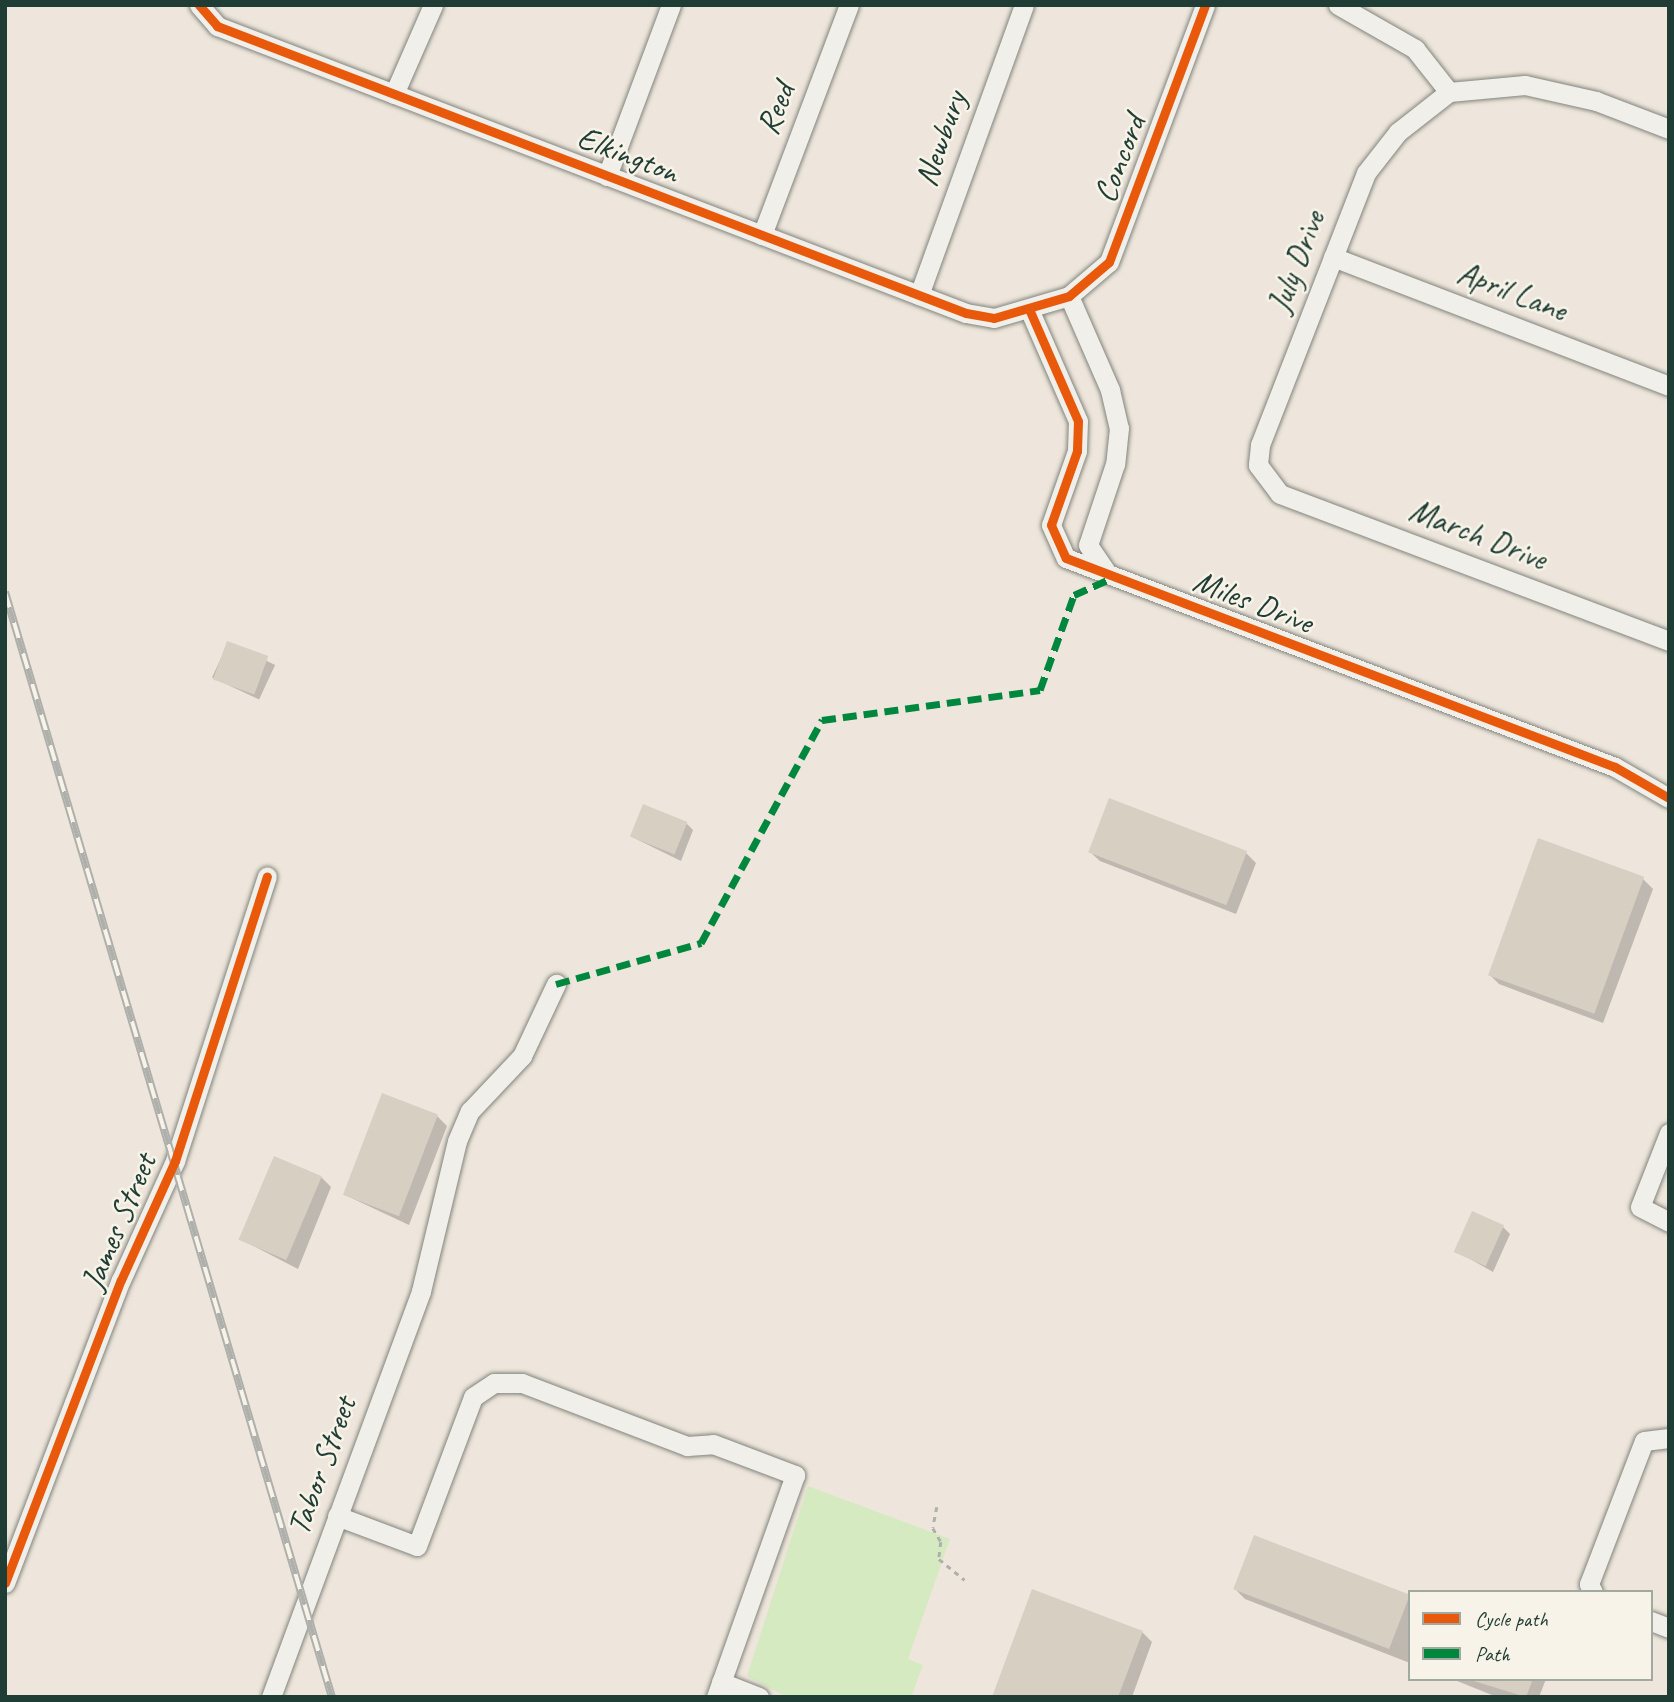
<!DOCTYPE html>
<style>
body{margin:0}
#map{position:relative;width:1674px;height:1702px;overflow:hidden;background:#eee6dc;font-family:Caveat,sans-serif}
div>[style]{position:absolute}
.green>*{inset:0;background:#d5eac1}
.shadow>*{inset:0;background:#0003;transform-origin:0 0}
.building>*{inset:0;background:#d8cfc3;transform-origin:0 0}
.path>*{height:2.5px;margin-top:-1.25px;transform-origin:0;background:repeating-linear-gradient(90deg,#afb0ac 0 5px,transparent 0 10px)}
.roads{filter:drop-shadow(0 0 2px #82847d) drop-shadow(0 0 2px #82847d)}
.minor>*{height:19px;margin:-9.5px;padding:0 9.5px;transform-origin:9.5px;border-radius:9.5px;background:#f1efea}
.rail>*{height:8px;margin-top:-4px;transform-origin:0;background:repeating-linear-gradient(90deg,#f7f3e8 0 16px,#afb0ac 0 32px);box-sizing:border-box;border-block:2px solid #afb0ac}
.quiet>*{height:7px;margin-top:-3.5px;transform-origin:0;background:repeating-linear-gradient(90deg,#00873e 0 14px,transparent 0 21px)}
.cycleway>*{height:9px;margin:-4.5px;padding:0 4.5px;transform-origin:4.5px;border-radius:4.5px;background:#e8590c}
span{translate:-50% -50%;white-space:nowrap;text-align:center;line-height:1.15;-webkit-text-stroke:5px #f7f3e8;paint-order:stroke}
.street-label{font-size:33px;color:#1f3d34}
.frame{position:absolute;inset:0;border:7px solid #1f3d34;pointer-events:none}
.legend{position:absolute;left:1408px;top:1590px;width:245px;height:91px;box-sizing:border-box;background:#f7f3e8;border:2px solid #a1aaa0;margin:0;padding:9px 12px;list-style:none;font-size:21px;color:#1f3d34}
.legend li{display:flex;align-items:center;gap:14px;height:35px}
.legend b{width:35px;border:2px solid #a1aaa0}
</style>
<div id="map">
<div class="green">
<i style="clip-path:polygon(808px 1486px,950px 1539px,908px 1659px,923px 1665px,911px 1697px,787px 1697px,747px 1676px)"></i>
</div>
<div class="shadow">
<i style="left:228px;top:643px;width:52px;height:38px;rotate:25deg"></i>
<i style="clip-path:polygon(686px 823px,693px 830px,681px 861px,632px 837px)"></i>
<i style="clip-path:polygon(1090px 852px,1246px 853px,1256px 863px,1236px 914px,1100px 861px)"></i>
<i style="clip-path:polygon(1643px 879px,1653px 889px,1603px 1023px,1499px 984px,1489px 974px)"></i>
<i style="clip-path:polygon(437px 1116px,447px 1126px,409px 1225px,345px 1195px)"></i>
<i style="clip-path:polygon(321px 1177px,331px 1187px,298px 1269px,242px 1240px)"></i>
<i style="clip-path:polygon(1503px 1227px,1510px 1234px,1493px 1272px,1456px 1251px)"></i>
<i style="clip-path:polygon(1235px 1589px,1410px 1595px,1410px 1663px,1245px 1599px)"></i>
<i style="clip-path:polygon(1142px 1632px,1152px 1642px,1132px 1697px,994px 1697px)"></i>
<i style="clip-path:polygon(1452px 1679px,1546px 1679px,1539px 1697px,1497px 1697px)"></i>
</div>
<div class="building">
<i style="left:227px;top:641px;width:44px;height:41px;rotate:20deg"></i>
<i style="left:1109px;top:798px;width:148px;height:58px;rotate:21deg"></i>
<i style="left:643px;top:804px;width:48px;height:35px;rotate:22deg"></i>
<i style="left:1538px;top:838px;width:113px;height:146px;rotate:20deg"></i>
<i style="left:382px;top:1093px;width:60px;height:109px;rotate:21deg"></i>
<i style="left:274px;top:1156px;width:52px;height:91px;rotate:23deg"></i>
<i style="left:1472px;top:1211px;width:35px;height:45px;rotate:24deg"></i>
<i style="left:1254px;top:1535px;width:167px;height:58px;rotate:21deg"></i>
<i style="clip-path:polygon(1032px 1589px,1143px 1631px,1118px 1697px,992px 1697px)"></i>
<i style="clip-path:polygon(1467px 1679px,1533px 1679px,1526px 1697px)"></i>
</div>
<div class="path">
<i style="left:937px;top:1507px;width:21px;rotate:101deg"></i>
<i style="left:933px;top:1528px;width:16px;rotate:60deg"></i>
<i style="left:941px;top:1542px;width:17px;rotate:97deg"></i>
<i style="left:939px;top:1559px;width:33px;rotate:39deg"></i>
</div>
<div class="roads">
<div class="minor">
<i style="left:199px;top:5px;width:28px;rotate:49deg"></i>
<i style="left:217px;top:26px;width:802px;rotate:20.97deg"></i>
<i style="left:966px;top:313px;width:28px;rotate:10deg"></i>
<i style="left:994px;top:318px;width:78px;rotate:-16.3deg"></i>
<i style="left:1069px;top:296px;width:52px;rotate:-40.4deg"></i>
<i style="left:1109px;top:262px;width:274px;rotate:-69.5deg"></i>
<i style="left:1338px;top:5px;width:89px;rotate:29.7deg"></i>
<i style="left:1415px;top:49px;width:55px;rotate:51.7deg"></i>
<i style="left:1449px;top:92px;width:76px;rotate:-5.3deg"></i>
<i style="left:1525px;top:85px;width:73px;rotate:12.7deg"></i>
<i style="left:1596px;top:101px;width:78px;rotate:21deg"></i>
<i style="left:1449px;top:92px;width:65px;rotate:141.9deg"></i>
<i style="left:1398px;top:132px;width:52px;rotate:128deg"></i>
<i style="left:1366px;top:173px;width:292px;rotate:111.3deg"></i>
<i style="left:1260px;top:445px;width:20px;rotate:96deg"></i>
<i style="left:1258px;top:465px;width:36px;rotate:53deg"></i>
<i style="left:1280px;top:494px;width:416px;rotate:20.7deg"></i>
<i style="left:394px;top:94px;width:97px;rotate:-66.3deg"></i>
<i style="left:607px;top:176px;width:183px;rotate:-69.5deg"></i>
<i style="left:762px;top:235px;width:246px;rotate:-69.3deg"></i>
<i style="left:1333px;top:257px;width:360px;rotate:21deg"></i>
<i style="left:919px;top:295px;width:308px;rotate:-70.1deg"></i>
<i style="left:1069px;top:296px;width:103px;rotate:66.4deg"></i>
<i style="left:1110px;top:390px;width:39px;rotate:77deg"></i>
<i style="left:1119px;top:428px;width:36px;rotate:96deg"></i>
<i style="left:1115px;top:464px;width:85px;rotate:108.4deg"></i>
<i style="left:1088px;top:545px;width:34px;rotate:56deg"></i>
<i style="left:1029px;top:309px;width:122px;rotate:66.4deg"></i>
<i style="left:1078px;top:421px;width:30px;rotate:92deg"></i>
<i style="left:1077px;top:451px;width:78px;rotate:109.4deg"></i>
<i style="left:1051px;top:525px;width:36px;rotate:66deg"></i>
<i style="left:1066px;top:558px;width:587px;rotate:20.84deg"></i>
<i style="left:1615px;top:767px;width:62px;rotate:29.9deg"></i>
<i style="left:1669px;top:1133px;width:79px;rotate:111.4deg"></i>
<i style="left:1640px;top:1207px;width:33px;rotate:27deg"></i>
<i style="left:337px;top:1516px;width:85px;rotate:20.6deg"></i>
<i style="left:417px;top:1546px;width:159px;rotate:-69.4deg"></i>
<i style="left:473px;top:1397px;width:25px;rotate:-34deg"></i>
<i style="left:494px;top:1383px;width:28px"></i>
<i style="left:522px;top:1383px;width:177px;rotate:20.9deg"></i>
<i style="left:687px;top:1446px;width:26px;rotate:-4deg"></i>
<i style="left:713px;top:1444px;width:88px;rotate:20.7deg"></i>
<i style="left:795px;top:1475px;width:236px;rotate:109.6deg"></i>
<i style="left:5px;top:1583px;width:324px;rotate:-69.1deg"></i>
<i style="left:121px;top:1280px;width:131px;rotate:-65.6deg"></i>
<i style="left:175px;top:1161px;width:299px;rotate:-72.1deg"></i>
<i style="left:1593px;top:1592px;width:9px;rotate:-117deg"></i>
<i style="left:1589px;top:1584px;width:153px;rotate:-69deg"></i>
<i style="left:1644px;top:1441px;width:25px;rotate:-7deg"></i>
<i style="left:1651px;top:1621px;width:19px;rotate:21deg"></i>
<i style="left:721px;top:1682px;width:41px;rotate:21.5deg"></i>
<i style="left:271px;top:1697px;width:433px;rotate:-69.7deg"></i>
<i style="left:421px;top:1291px;width:154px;rotate:-76.5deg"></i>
<i style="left:457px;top:1141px;width:33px;rotate:-67deg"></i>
<i style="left:470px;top:1111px;width:76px;rotate:-46.6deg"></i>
<i style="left:522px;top:1056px;width:80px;rotate:-64.7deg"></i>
</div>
</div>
<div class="rail">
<i style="left:5px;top:592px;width:1152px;rotate:73.52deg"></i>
</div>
<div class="quiet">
<i style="left:556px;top:984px;width:151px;rotate:-15.8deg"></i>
<i style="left:701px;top:943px;width:254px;rotate:-61.5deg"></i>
<i style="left:822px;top:720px;width:220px;rotate:-7.8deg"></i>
<i style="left:1040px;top:690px;width:101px;rotate:-70.3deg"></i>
<i style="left:1074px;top:595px;width:44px;rotate:-24.2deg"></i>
</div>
<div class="cycleway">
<i style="left:199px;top:5px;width:28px;rotate:49deg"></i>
<i style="left:217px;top:26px;width:802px;rotate:20.97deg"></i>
<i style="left:966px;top:313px;width:28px;rotate:10deg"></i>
<i style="left:994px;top:318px;width:78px;rotate:-16.3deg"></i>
<i style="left:1069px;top:296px;width:52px;rotate:-40.4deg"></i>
<i style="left:1109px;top:262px;width:274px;rotate:-69.5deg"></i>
<i style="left:1029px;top:309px;width:122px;rotate:66.4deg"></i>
<i style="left:1078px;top:421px;width:30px;rotate:92deg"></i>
<i style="left:1077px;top:451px;width:78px;rotate:109.4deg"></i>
<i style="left:1051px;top:525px;width:36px;rotate:66deg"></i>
<i style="left:1066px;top:558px;width:587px;rotate:20.84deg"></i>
<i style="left:1615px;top:767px;width:62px;rotate:29.9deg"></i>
<i style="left:5px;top:1583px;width:324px;rotate:-69.1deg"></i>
<i style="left:121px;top:1280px;width:131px;rotate:-65.6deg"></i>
<i style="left:175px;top:1161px;width:299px;rotate:-72.1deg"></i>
</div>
<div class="street-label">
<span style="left:776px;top:109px;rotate:-69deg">Reed</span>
<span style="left:941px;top:139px;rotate:-71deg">Newbury</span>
<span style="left:628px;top:155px;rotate:21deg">Elkington</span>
<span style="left:1120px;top:159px;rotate:-69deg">Concord</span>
<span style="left:1297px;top:262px;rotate:-69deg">July Drive</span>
<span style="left:1512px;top:292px;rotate:21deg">April Lane</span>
<span style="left:1478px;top:535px;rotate:21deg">March Drive</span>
<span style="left:1253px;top:602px;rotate:21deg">Miles Drive</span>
<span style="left:119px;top:1222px;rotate:-67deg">James Street</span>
<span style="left:322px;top:1466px;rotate:-70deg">Tabor Street</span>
</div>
<div class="frame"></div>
<ul class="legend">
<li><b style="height:9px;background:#e8590c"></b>Cycle path</li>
<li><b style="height:9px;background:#00873e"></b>Path</li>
</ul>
</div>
